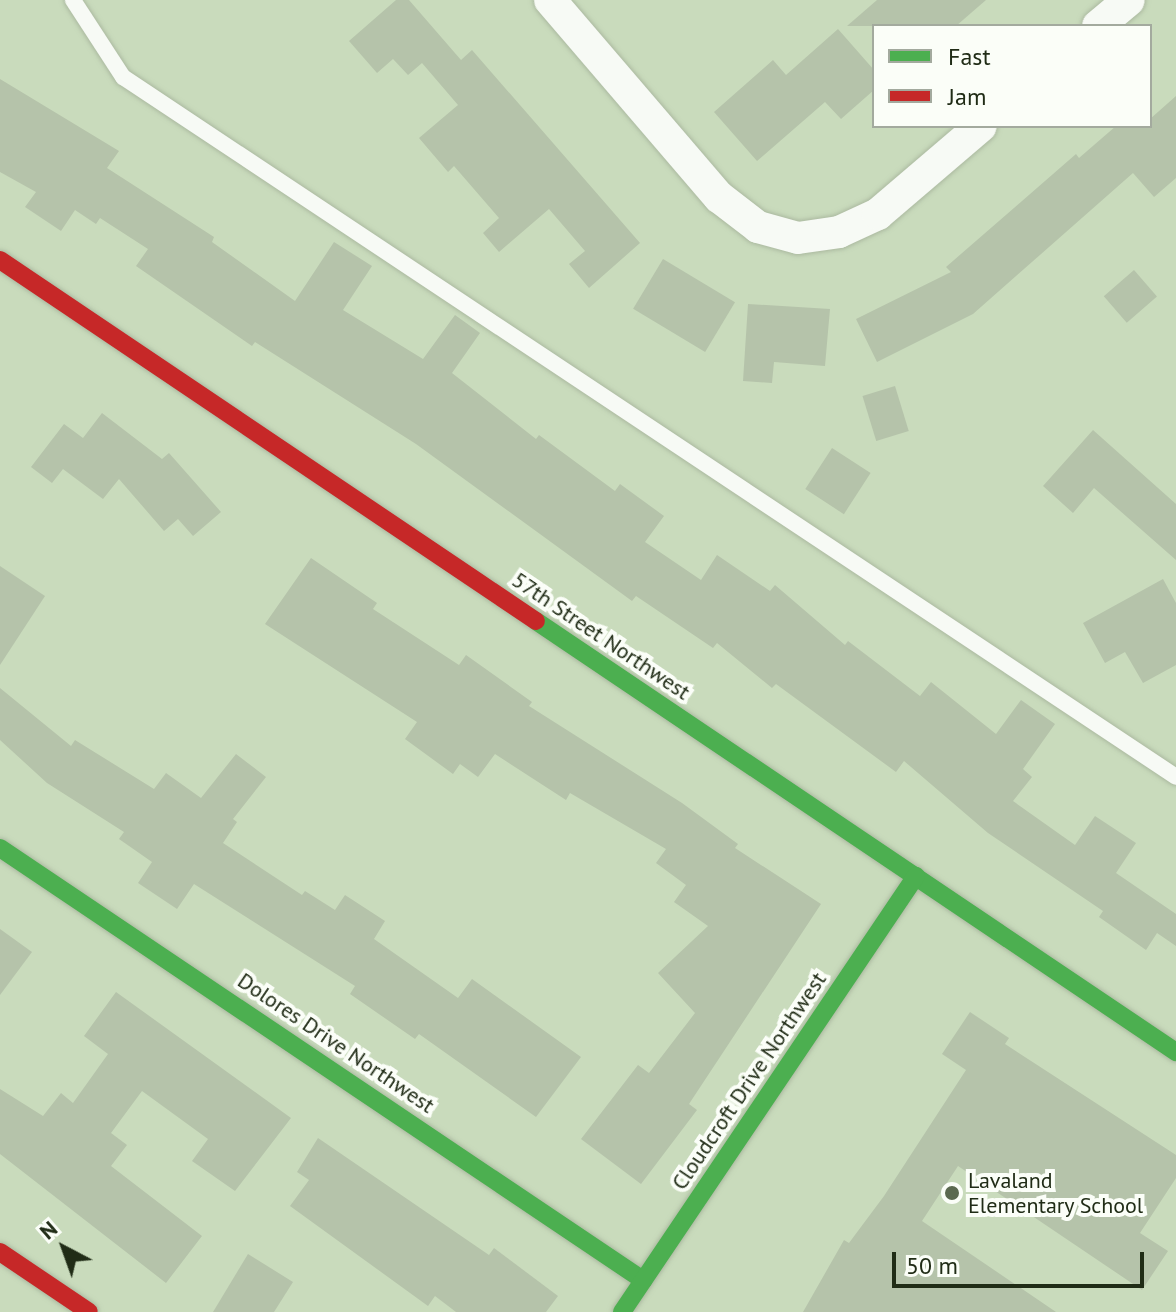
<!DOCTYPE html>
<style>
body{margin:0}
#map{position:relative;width:1176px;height:1312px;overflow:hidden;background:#c9dbbc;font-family:"PT Sans",sans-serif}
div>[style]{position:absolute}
.building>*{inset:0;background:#b5c3aa;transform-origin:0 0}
.roads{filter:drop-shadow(0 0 2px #abb9a0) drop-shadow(0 0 2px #abb9a0)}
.lane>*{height:16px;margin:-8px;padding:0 8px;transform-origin:8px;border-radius:8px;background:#f7faf5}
.street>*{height:32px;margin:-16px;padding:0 16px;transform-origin:16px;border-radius:16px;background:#f7faf5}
.fast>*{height:18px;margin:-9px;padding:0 9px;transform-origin:9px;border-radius:9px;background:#4caf50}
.jam>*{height:18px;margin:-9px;padding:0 9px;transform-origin:9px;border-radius:9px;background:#c62828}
.dots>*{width:22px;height:22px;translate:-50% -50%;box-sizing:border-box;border:4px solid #fbfef8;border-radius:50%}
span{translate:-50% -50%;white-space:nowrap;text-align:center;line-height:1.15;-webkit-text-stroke:8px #fbfef8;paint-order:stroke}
.street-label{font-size:22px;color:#202c16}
.poi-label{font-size:22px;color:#202c16}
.left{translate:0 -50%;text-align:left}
.legend{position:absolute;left:872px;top:24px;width:280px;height:104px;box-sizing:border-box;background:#fbfef8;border:2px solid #a3aa9e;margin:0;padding:10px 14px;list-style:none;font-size:24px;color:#202c16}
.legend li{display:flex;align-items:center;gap:16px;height:40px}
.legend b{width:40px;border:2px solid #a3aa9e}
.north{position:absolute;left:24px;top:1208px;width:80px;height:80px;-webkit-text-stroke:6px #fbfef8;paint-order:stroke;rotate:319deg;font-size:22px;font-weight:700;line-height:32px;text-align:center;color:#202c16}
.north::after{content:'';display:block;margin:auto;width:28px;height:36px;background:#202c16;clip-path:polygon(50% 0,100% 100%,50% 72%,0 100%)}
.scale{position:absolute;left:892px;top:1252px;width:252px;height:36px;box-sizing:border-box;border:4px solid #202c16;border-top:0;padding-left:10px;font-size:24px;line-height:28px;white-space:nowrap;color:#202c16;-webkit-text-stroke:6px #fbfef8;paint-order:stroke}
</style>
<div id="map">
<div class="building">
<i style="clip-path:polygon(396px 0,409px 0,461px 60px,472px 50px,640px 243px,589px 288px,569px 264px,585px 251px,549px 209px,499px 252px,483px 233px,499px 218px,454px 166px,448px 172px,419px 138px,458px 105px,422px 63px,408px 75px,393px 59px,377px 73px,349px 41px)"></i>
<i style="clip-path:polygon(877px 0,986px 0,956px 26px,847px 26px)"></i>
<i style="clip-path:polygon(838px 29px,874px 70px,874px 90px,841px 119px,825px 102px,757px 161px,714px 112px,773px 60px,786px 75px)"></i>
<i style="clip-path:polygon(0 79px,119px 151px,107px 168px,214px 237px,212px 242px,295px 301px,334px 242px,372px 266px,343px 310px,423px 359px,455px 315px,480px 333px,452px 373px,536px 439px,539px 435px,615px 491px,620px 484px,664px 516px,645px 542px,701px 580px,717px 555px,770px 591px,775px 585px,845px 645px,848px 641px,920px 696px,931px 682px,996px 734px,1021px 700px,1055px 724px,1023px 769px,1032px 777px,1013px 801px,1075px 845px,1095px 816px,1136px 843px,1116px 873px,1176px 914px,1176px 946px,1157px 933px,1146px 950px,1099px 917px,1103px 911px,988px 833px,904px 761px,896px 772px,776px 684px,772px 688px,717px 643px,713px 648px,636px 596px,632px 601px,416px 444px,255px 342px,252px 346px,136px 266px,148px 249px,100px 218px,96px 224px,75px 210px,61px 231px,25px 207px,36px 192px,0 172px)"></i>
<i style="clip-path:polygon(1176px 96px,1176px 178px,1154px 197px,1133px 173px,973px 314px,877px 362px,856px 319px,951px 272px,946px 267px,1076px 154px,1079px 158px,1116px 126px,1150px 126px,1150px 119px)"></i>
<i style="left:663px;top:259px;width:84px;height:58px;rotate:31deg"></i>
<i style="left:1134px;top:270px;width:35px;height:40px;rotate:49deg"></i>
<i style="clip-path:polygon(748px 304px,830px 309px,825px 366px,774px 362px,772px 383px,743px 381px)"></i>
<i style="left:895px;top:386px;width:47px;height:34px;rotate:73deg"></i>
<i style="clip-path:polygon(102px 413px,162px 459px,169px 453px,221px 512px,193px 536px,178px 519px,164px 531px,119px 479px,103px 499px,63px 469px,52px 483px,31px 467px,64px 424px,83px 438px)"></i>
<i style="clip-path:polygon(1093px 430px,1176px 504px,1176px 560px,1094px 488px,1073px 513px,1043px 486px)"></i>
<i style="left:832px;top:448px;width:46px;height:49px;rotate:33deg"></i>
<i style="clip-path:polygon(311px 558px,377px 603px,373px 609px,459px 665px,466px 655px,532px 702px,529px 706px,682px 803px,738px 844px,735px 848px,821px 904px,689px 1104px,697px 1110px,641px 1184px,581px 1139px,638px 1065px,649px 1073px,695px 1013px,658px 973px,708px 926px,674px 902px,686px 885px,656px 863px,666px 849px,570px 793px,566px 800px,495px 754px,478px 777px,460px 764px,453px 774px,405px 739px,417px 722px,265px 624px)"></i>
<i style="clip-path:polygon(0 566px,45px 596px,0 665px)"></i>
<i style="clip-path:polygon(1163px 579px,1176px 603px,1176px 665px,1143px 683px,1125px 652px,1105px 663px,1083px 623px)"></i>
<i style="clip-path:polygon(0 688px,71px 746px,75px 740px,154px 789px,166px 773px,201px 798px,236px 754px,266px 777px,233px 819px,237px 822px,223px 843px,302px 895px,305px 891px,335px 910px,345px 895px,385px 921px,374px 939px,458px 998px,472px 979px,581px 1057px,536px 1117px,419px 1034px,415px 1039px,350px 994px,355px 986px,194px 884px,177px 909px,138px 883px,152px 862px,119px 839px,124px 832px,47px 783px,0 740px)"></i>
<i style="clip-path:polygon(0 929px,32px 952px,0 995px)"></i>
<i style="clip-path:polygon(116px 992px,291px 1118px,235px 1191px,192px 1161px,208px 1139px,142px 1091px,111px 1133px,127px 1145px,111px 1166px,202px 1236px,166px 1283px,0 1154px,0 1089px,43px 1116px,61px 1093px,73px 1103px,108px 1054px,84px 1036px)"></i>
<i style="clip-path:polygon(970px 1012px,1009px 1038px,1005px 1044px,1176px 1155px,1176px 1178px,1140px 1233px,1168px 1251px,1142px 1290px,958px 1166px,922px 1221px,1056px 1312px,803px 1312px,844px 1240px,849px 1243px,884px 1196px,966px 1070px,942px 1054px)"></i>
<i style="clip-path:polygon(318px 1138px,489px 1255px,494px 1248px,558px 1296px,546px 1312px,456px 1312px,435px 1296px,428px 1306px,290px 1206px,309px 1180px,297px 1172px)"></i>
<i style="clip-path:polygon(248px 1254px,293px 1282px,274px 1312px,213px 1312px)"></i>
</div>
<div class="roads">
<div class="lane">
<i style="left:73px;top:0;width:92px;rotate:57deg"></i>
<i style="left:123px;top:77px;width:1264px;rotate:33.61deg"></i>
</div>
<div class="street">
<i style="left:550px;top:0;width:260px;rotate:49.4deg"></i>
<i style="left:719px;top:197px;width:49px;rotate:37.6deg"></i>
<i style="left:758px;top:227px;width:41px;rotate:15.4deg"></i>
<i style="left:798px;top:238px;width:41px;rotate:-8.3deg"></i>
<i style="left:839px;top:232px;width:43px;rotate:-24.8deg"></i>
<i style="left:878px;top:214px;width:135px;rotate:-40.5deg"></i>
<i style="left:1098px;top:26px;width:40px;rotate:-40deg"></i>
</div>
<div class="fast">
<i style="left:536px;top:621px;width:772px;rotate:33.96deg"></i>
<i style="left:0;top:848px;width:775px;rotate:33.9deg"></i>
<i style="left:622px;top:1312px;width:526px;rotate:-56.01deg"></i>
</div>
<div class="jam">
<i style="left:0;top:260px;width:646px;rotate:33.96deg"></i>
<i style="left:0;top:1252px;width:107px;rotate:34deg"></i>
</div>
</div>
<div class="dots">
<i style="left:952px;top:1193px;background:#5b6950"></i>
</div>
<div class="street-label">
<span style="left:601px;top:636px;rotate:34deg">57th Street Northwest</span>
<span style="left:336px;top:1043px;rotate:34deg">Dolores Drive Northwest</span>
<span style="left:749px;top:1081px;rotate:-56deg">Cloudcroft Drive Northwest</span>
</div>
<div class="poi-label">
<span class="left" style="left:968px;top:1193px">Lavaland<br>Elementary School</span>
</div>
<ul class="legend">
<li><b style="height:10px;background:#4caf50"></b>Fast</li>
<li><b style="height:10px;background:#c62828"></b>Jam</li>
</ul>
<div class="north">N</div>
<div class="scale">50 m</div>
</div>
